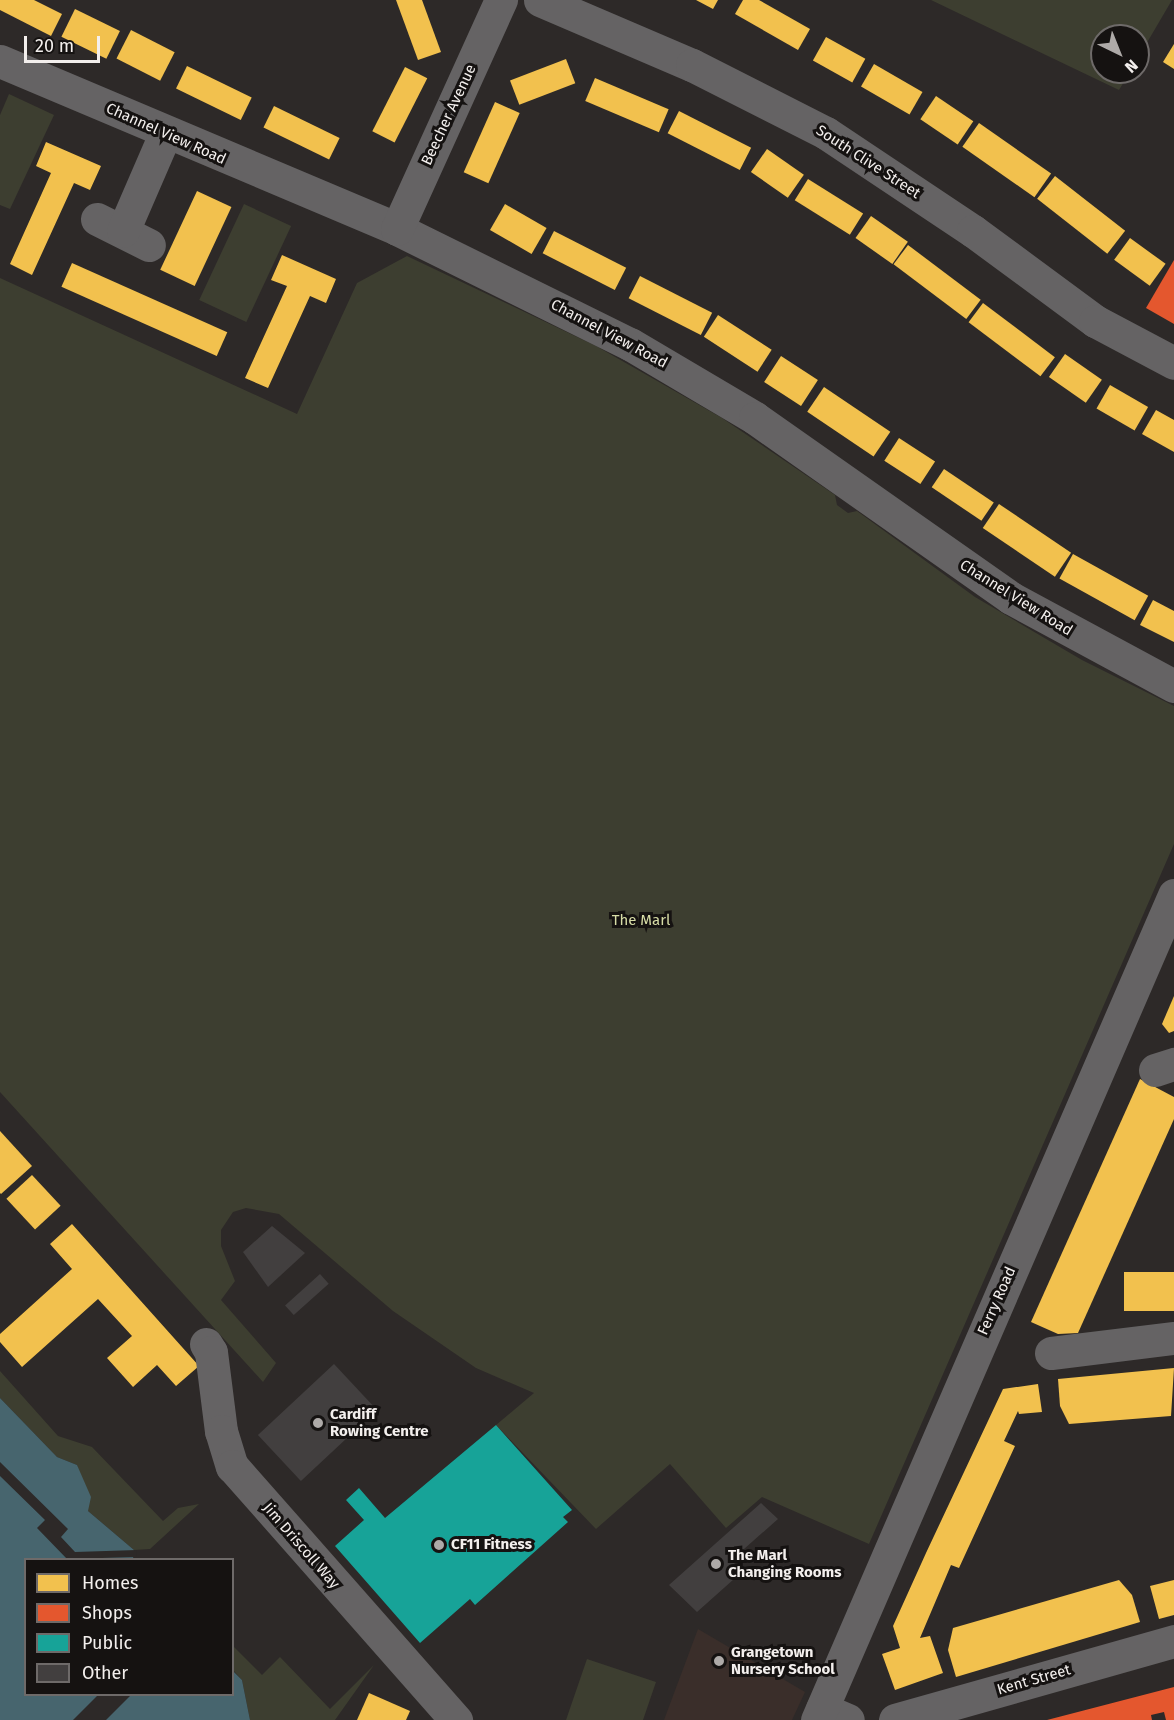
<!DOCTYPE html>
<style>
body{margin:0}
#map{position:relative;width:1174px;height:1720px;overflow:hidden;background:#2d2928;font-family:"Fira Sans",sans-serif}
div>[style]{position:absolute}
.built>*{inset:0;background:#3a2e2a}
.green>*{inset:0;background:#3d3e30;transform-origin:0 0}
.water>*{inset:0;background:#47656e}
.pier>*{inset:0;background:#2d2928}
.homes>*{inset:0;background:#f2c14e;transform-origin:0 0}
.shops>*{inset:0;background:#e4572e}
.public>*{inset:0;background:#17a398}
.building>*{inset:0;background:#423f3f;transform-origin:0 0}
.minor>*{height:33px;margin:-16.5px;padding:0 16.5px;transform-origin:16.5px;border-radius:16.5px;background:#656364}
.dots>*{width:16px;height:16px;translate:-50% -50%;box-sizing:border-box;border:3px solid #151211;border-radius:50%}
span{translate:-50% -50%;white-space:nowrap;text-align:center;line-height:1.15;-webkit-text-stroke:6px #151211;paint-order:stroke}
.street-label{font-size:15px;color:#f3efed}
.park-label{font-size:15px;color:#d7dca6}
.poi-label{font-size:15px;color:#f3efed;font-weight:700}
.left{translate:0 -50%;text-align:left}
.legend{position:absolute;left:24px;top:1558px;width:210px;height:138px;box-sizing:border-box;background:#151211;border:2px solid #6e6a69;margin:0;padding:8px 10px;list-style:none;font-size:18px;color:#f3efed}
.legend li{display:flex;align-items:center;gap:12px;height:30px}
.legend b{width:30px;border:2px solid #6e6a69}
.north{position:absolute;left:1090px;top:24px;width:60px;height:60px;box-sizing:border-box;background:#151211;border:2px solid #6e6a69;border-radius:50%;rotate:137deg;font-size:16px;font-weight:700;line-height:24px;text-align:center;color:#f3efed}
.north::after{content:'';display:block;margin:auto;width:21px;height:27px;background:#aeaaa8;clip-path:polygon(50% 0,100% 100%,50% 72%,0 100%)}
.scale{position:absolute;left:24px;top:36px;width:76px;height:27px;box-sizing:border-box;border:3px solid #f3efed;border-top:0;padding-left:8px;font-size:18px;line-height:21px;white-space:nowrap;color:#f3efed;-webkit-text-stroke:4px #151211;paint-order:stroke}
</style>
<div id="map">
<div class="built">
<i style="clip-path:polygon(698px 1629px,805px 1692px,792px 1720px,664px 1720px)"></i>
</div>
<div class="green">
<i style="clip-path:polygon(931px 0,1172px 0,1138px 58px,1138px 36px,1102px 36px,1102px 72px,1130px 72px,1119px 90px)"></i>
<i style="clip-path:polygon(9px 94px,54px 115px,10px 209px,0 205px,0 115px)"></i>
<i style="left:244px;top:204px;width:52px;height:106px;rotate:25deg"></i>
<i style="clip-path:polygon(407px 256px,596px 346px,722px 418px,835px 495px,837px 505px,848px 513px,857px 511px,975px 597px,1082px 660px,1174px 706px,1174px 844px,869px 1544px,762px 1497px,726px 1528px,670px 1464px,596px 1529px,496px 1425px,534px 1393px,476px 1368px,393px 1311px,279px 1214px,246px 1208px,233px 1212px,221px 1230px,221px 1246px,235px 1281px,221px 1300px,276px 1363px,263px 1382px,0 1092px,0 278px,297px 414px,357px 283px)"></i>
<i style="clip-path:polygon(0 1371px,58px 1436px,92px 1447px,163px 1521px,178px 1508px,199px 1504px,150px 1549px,134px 1550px,88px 1511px,77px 1465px,57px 1457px,0 1398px)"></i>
<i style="clip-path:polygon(232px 1645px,262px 1675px,280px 1657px,330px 1709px,374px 1665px,335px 1720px,250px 1720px,242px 1680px,233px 1670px)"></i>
<i style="clip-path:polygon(587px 1659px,656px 1682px,643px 1720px,566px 1720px)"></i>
</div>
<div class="water">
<i style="clip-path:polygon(0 1398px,57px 1457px,77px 1465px,91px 1497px,88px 1511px,134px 1550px,133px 1559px,26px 1560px,26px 1694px,232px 1694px,233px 1671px,242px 1680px,250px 1720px,0 1720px)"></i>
</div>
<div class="pier">
<i style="clip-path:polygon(0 1462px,68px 1529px,61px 1537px,75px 1552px,137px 1550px,136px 1557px,67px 1559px,37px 1528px,45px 1520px,0 1476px)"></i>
<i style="clip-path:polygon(99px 1694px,131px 1695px,106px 1720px,73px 1720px)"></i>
</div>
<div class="homes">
<i style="clip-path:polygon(0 0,34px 0,62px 14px,51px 36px,0 10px)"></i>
<i style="clip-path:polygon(396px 0,422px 0,441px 52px,418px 60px)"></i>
<i style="clip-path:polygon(696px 0,718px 0,713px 9px)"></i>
<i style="clip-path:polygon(743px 0,759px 0,810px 29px,798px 50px,735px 14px)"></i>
<i style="left:75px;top:9px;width:50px;height:31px;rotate:26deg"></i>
<i style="left:131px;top:30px;width:49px;height:32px;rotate:27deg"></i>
<i style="left:826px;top:37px;width:45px;height:27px;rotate:29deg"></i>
<i style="clip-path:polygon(1174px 44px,1174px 69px,1163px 62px)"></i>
<i style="left:566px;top:59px;width:26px;height:60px;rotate:69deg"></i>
<i style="left:874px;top:64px;width:56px;height:26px;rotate:30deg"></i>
<i style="left:187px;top:66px;width:72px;height:25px;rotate:26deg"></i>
<i style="left:405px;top:67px;width:25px;height:72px;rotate:27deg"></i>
<i style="left:595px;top:78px;width:80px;height:25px;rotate:23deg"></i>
<i style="left:936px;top:96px;width:45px;height:28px;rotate:34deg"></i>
<i style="left:495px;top:102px;width:27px;height:77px;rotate:24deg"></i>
<i style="left:274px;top:106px;width:73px;height:24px;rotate:26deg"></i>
<i style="left:679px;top:111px;width:81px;height:25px;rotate:27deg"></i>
<i style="left:979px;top:123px;width:88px;height:29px;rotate:35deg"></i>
<i style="clip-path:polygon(46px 142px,101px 166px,90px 190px,74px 183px,32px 275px,10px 264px,51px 173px,36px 166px)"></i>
<i style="left:767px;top:149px;width:45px;height:28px;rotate:35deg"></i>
<i style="left:1055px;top:176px;width:89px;height:29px;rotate:38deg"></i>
<i style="left:808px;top:179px;width:65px;height:25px;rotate:32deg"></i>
<i style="left:197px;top:191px;width:38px;height:87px;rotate:25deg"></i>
<i style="left:505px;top:204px;width:48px;height:30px;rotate:30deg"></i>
<i style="left:871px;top:216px;width:45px;height:27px;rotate:35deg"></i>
<i style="left:554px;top:231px;width:81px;height:25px;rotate:27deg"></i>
<i style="left:1130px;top:238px;width:44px;height:27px;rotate:36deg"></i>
<i style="left:908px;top:245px;width:91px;height:24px;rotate:37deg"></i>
<i style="clip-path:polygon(282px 255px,336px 279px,326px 303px,310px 296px,268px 388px,245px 378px,287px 286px,271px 280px)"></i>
<i style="left:72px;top:263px;width:170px;height:26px;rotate:24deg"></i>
<i style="left:640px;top:276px;width:81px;height:25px;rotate:27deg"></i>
<i style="left:983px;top:303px;width:90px;height:24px;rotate:37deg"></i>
<i style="left:718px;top:315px;width:64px;height:26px;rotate:33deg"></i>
<i style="left:1065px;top:354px;width:45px;height:28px;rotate:35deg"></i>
<i style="left:781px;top:356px;width:44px;height:31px;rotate:33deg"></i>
<i style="left:1110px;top:385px;width:44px;height:27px;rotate:30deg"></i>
<i style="left:824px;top:387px;width:80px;height:30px;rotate:34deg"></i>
<i style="clip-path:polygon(1156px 410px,1174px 420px,1174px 452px,1142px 434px)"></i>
<i style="left:899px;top:438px;width:43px;height:27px;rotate:33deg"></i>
<i style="left:944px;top:469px;width:60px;height:22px;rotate:34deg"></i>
<i style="left:999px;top:504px;width:87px;height:29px;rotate:34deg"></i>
<i style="left:1073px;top:554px;width:86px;height:28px;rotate:29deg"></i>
<i style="clip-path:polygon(1153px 600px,1174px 611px,1174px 642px,1140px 625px)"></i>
<i style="clip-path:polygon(1174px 996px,1174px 1031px,1169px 1033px,1162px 1024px)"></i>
<i style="clip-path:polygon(1140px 1079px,1174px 1097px,1174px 1119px,1078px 1333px,1058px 1334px,1031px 1322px)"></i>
<i style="clip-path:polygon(0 1131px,32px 1166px,1px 1194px,0 1193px)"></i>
<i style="left:32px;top:1175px;width:42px;height:35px;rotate:47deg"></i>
<i style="clip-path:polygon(72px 1224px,199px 1366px,176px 1386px,157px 1365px,133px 1387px,107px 1358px,132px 1336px,98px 1299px,22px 1367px,0 1342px,0 1334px,72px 1269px,50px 1244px)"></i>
<i style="left:1174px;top:1272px;width:39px;height:50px;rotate:90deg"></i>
<i style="clip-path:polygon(1174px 1368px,1171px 1416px,1069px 1424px,1060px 1406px,1058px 1379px)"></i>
<i style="clip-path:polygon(1038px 1384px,1042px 1412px,1019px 1414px,1018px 1411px,1004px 1441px,1015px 1446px,959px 1568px,951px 1565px,920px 1638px,930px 1636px,943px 1673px,895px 1690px,882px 1654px,900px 1648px,893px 1626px,926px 1553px,1003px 1389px)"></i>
<i style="clip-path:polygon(1119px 1580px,1132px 1595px,1140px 1622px,956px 1677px,948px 1650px,953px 1628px)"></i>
<i style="clip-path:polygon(1174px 1580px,1174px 1615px,1159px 1619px,1150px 1586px)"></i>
<i style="clip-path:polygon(369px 1693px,410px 1711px,406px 1720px,357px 1720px)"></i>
</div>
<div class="shops">
<i style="clip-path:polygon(1174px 260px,1174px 324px,1146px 308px)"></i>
<i style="clip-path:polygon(1174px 1687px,1174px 1720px,1166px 1720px,1164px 1712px,1151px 1715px,1152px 1720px,1047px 1720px)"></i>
</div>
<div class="public">
<i style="clip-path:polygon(496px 1425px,572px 1510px,563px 1517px,568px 1522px,475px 1605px,470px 1599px,420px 1643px,335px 1546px,364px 1520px,346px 1500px,359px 1488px,385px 1518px)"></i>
</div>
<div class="building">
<i style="clip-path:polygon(272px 1226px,305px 1253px,268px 1287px,243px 1252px)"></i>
<i style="left:320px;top:1274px;width:13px;height:47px;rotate:48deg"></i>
<i style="left:334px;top:1364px;width:63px;height:104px;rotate:47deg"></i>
<i style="clip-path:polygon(761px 1503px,778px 1519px,735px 1557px,743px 1571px,697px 1612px,669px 1585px)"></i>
</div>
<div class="minor">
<i style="left:540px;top:0;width:165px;rotate:23.2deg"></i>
<i style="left:692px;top:65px;width:150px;rotate:26.9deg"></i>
<i style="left:826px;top:133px;width:177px;rotate:33.7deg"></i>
<i style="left:973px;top:231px;width:152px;rotate:36.4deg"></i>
<i style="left:1095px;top:321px;width:89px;rotate:28deg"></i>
<i style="left:0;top:61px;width:431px;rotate:22.9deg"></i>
<i style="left:397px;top:229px;width:260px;rotate:26.3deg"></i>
<i style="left:630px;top:344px;width:145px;rotate:30.6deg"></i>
<i style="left:755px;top:418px;width:313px;rotate:35.1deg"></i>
<i style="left:1011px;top:598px;width:185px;rotate:28.4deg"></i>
<i style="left:97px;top:219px;width:58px;rotate:26.6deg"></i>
<i style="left:397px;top:229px;width:252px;rotate:-65.6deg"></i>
<i style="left:123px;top:231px;width:106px;rotate:-66.6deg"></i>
<i style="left:1155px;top:1070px;width:20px;rotate:-18deg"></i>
<i style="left:206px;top:1344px;width:9px;rotate:58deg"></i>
<i style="left:211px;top:1352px;width:80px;rotate:82.8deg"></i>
<i style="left:221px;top:1431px;width:37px;rotate:73deg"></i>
<i style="left:232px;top:1466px;width:339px;rotate:48.6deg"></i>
<i style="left:1051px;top:1353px;width:124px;rotate:-7deg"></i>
<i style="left:822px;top:1709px;width:28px;rotate:23deg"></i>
<i style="left:817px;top:1720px;width:899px;rotate:-66.6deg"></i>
<i style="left:895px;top:1720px;width:290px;rotate:-15.8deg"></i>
</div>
<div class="dots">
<i style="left:318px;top:1423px;background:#aeaaa8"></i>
<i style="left:439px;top:1545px;background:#aeaaa8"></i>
<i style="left:716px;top:1564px;background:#aeaaa8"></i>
<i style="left:719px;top:1661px;background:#aeaaa8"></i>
</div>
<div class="street-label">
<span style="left:449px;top:115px;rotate:-65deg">Beecher Avenue</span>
<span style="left:166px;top:134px;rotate:24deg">Channel View Road</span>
<span style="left:868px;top:162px;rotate:33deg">South Clive Street</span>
<span style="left:609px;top:334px;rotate:28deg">Channel View Road</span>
<span style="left:1016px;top:598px;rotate:32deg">Channel View Road</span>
<span style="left:997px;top:1301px;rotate:-66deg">Ferry Road</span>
<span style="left:301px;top:1546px;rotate:49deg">Jim Driscoll Way</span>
<span style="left:1034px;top:1680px;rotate:-16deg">Kent Street</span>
</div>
<div class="park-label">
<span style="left:641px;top:921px">The Marl</span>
</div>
<div class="poi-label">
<span class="left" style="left:330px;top:1423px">Cardiff<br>Rowing Centre</span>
<span class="left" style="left:451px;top:1545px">CF11 Fitness</span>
<span class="left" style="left:728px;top:1564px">The Marl<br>Changing Rooms</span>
<span class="left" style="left:731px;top:1661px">Grangetown<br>Nursery School</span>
</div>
<ul class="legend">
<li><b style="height:16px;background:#f2c14e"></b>Homes</li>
<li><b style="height:16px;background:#e4572e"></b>Shops</li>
<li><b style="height:16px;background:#17a398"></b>Public</li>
<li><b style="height:16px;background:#423f3f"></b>Other</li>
</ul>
<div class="north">N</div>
<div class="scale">20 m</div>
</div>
